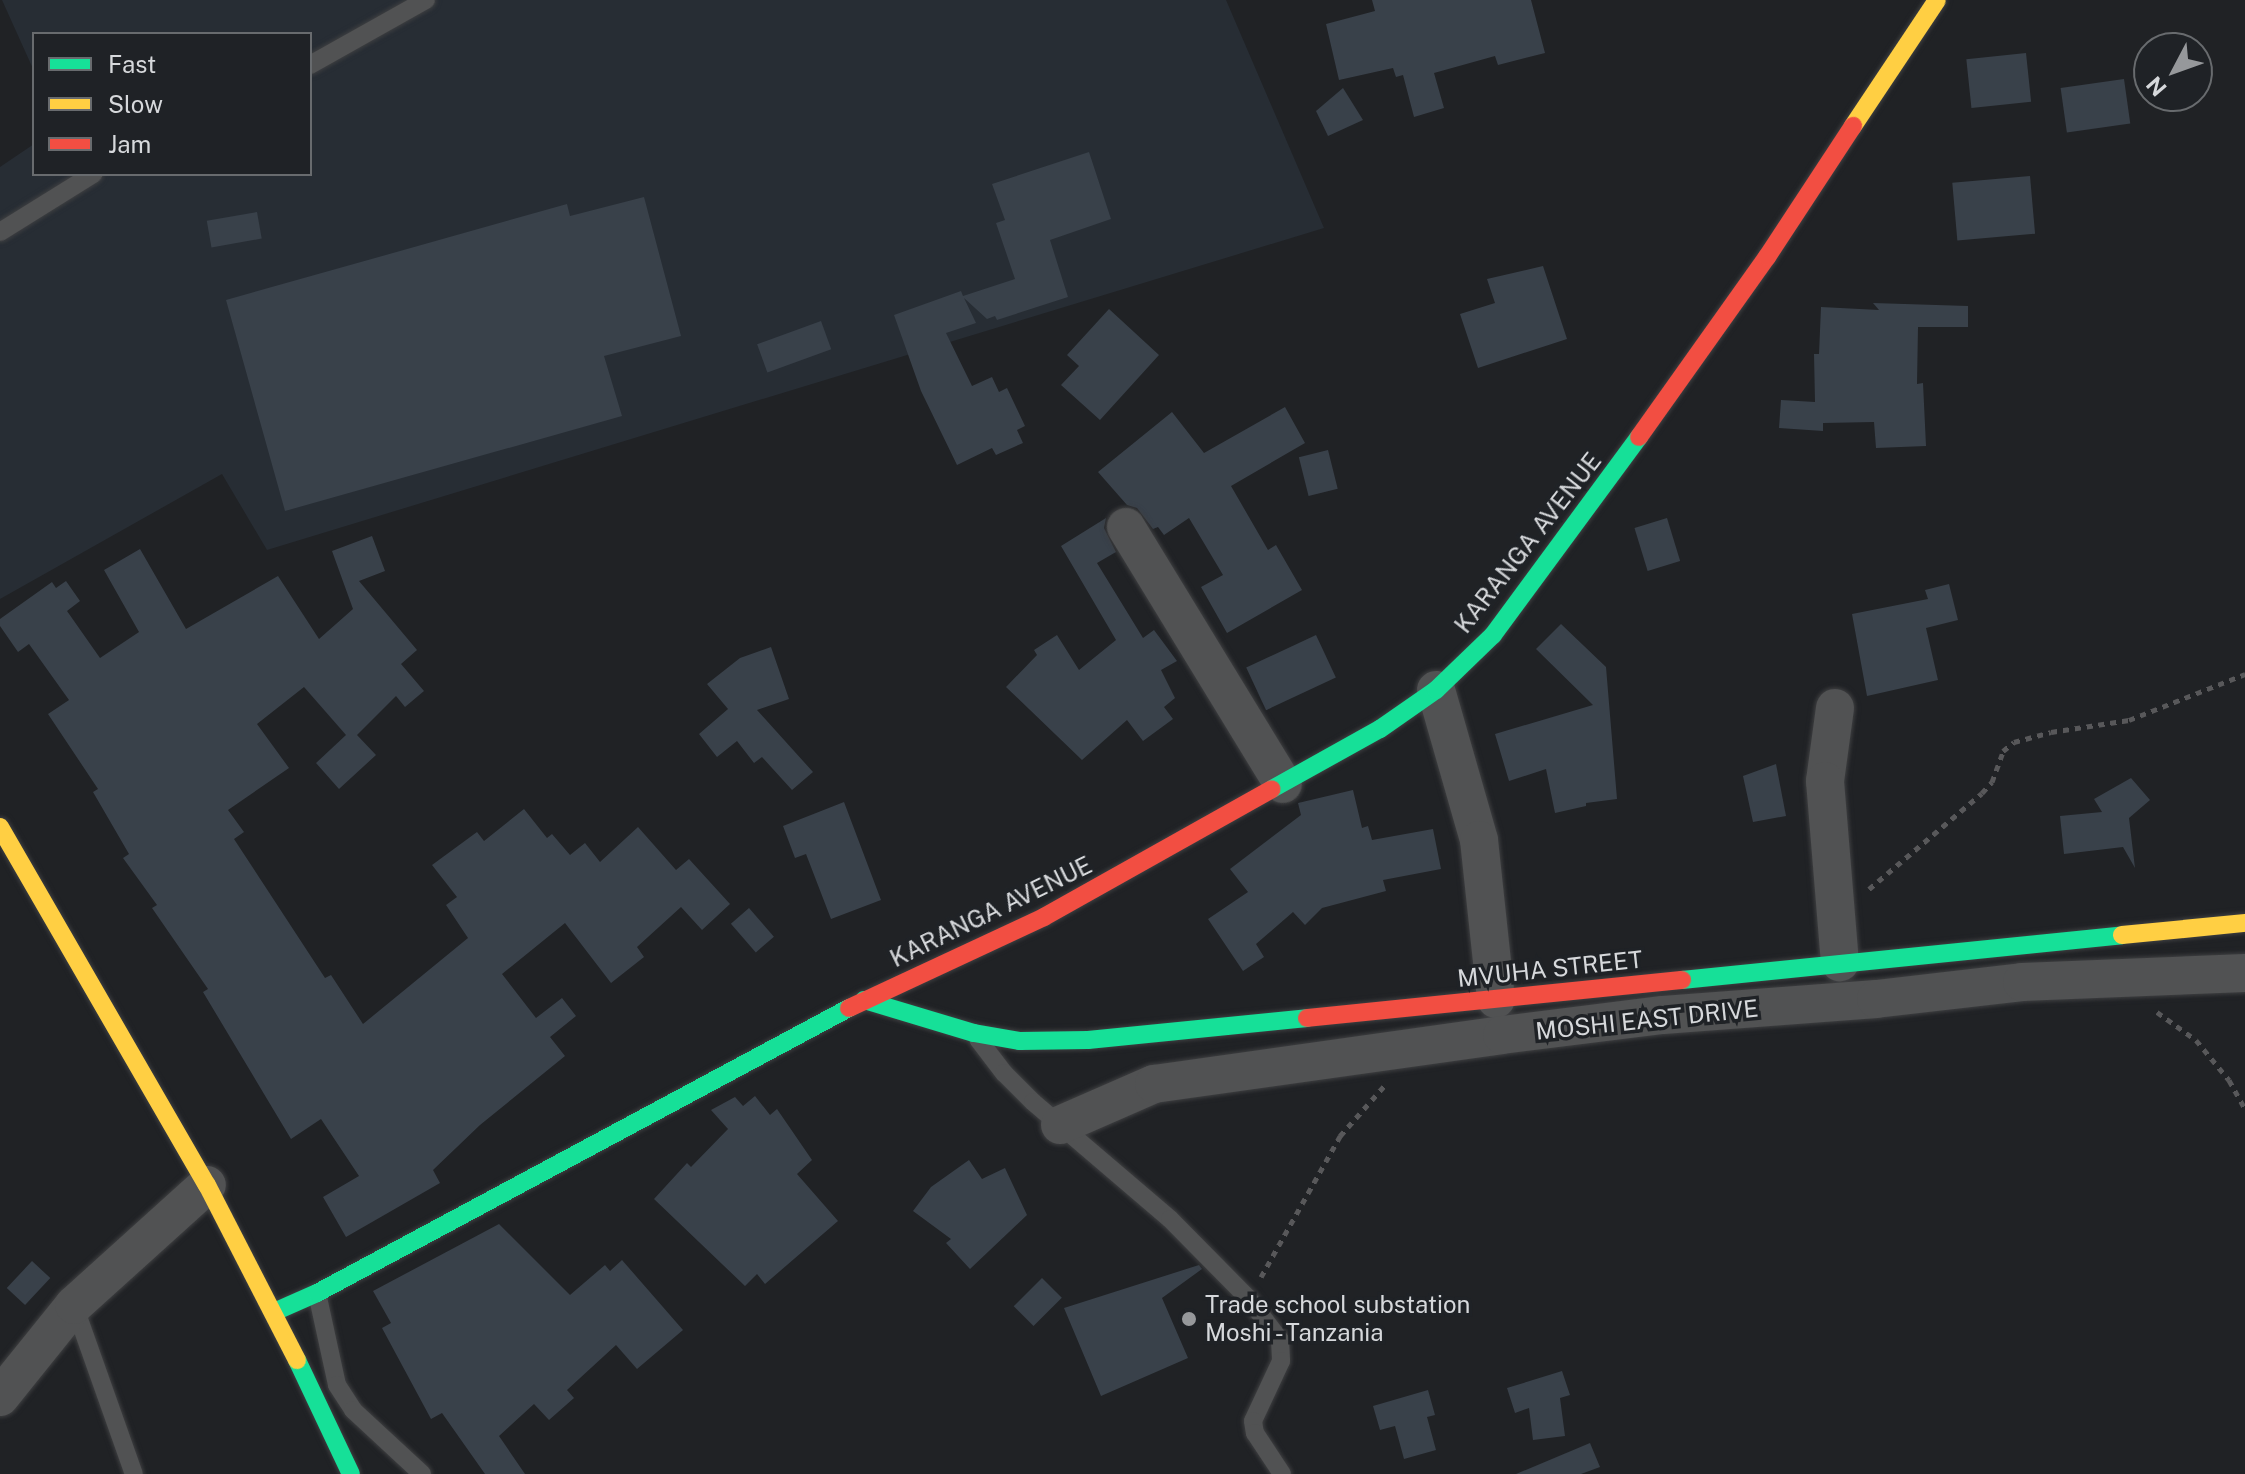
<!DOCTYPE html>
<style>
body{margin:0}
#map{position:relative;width:2245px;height:1474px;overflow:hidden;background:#202225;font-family:"Public Sans",sans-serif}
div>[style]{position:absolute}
.built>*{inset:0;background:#272d34}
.building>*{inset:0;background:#39414a;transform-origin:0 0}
.path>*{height:5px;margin-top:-2.5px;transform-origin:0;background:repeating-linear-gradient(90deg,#58585a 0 6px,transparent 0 12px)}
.roads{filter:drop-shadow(0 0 2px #3e3f41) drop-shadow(0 0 2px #3e3f41)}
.lane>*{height:18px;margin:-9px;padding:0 9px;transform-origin:9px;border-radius:9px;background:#515253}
.street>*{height:38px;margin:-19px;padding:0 19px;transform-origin:19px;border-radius:19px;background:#515253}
.fast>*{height:18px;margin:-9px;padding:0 9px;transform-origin:9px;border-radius:9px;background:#16e098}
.slow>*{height:18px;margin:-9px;padding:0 9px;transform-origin:9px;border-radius:9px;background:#ffcf43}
.jam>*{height:18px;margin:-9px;padding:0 9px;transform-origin:9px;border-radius:9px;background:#f24e42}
.dots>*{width:22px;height:22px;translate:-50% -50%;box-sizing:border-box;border:4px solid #1f2226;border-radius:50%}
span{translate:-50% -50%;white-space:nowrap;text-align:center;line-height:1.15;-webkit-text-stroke:7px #1f2226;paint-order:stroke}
.street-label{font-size:24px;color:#d6d8db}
.poi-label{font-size:24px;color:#d6d8db}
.left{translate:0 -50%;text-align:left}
.legend{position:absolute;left:32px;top:32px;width:280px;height:144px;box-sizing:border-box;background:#1f2226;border:2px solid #686b6e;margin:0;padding:10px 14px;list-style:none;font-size:24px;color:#d6d8db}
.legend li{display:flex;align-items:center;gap:16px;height:40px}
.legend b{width:40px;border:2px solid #686b6e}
.north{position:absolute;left:2133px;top:32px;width:80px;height:80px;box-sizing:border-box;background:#1f2226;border:2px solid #686b6e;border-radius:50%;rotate:229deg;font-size:22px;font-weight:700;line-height:32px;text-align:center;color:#d6d8db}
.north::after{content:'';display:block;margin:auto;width:28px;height:36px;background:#96989b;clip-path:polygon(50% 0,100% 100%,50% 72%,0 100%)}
</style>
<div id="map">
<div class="built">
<i style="clip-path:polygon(2px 0,1226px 0,1324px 228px,267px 550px,222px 474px,0 599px,0 167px,34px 144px,34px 174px,310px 174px,310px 34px,34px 34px,34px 71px)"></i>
</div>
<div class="building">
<i style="clip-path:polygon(1372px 0,1531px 0,1545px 53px,1498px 65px,1495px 56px,1434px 73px,1444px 108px,1414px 117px,1403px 75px,1396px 77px,1393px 68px,1339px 80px,1326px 24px,1375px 11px)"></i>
<i style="left:2026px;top:53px;width:49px;height:60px;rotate:84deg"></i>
<i style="left:2124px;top:79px;width:45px;height:64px;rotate:82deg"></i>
<i style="clip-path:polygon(1343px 88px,1363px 120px,1328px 136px,1316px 111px)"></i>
<i style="clip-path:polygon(1089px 152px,1111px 219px,1050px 240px,1068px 297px,997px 320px,995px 316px,987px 319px,964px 298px,976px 323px,946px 333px,972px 386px,992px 377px,999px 392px,1007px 388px,1025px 426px,1017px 430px,1023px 443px,996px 455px,992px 448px,957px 465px,921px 391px,894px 315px,961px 291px,963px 296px,1015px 279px,996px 223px,1005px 220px,992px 184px)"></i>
<i style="left:2030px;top:176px;width:58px;height:78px;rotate:85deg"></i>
<i style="clip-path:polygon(644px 197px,681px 336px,604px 356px,622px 416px,285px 511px,226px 300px,567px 204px,570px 216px)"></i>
<i style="left:257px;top:212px;width:27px;height:51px;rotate:80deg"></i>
<i style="clip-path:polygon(1543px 266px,1567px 339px,1478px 368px,1460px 314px,1495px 303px,1487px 279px)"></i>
<i style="clip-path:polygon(1873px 303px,1968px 306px,1968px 327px,1918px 327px,1917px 384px,1923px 383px,1926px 446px,1876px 448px,1874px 422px,1823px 423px,1823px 431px,1779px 428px,1781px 400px,1815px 402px,1814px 354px,1819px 354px,1821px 307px,1879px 310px)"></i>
<i style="clip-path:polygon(1109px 309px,1159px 355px,1100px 420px,1061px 385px,1079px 366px,1067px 355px)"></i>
<i style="left:821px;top:321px;width:30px;height:68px;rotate:70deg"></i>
<i style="clip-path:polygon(1285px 407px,1305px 443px,1231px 486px,1268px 550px,1276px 545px,1302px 590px,1227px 633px,1201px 587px,1223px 575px,1189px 518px,1164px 535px,1158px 527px,1153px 529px,1137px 508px,1127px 505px,1098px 472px,1172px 412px,1204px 453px)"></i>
<i style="left:1328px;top:450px;width:40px;height:30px;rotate:76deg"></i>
<i style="clip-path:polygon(1106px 518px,1104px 528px,1116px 552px,1097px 563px,1143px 638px,1154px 630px,1177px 661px,1161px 670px,1175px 698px,1164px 707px,1173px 719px,1143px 741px,1127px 720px,1082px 760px,1006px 687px,1037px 655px,1034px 650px,1057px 635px,1079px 670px,1116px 640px,1061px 546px)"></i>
<i style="left:1667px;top:518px;width:45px;height:34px;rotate:73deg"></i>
<i style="clip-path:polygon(372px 536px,385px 571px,359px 581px,417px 650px,401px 664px,424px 691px,405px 707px,396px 696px,357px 735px,376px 755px,339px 789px,316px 763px,346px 735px,304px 687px,257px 724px,289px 768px,228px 810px,244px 832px,234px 839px,325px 978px,331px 975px,363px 1024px,468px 938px,446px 905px,457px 897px,432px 865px,477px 832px,484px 841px,524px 809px,547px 838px,552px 834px,570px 855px,585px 843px,600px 862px,638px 827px,676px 870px,689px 859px,730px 904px,702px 930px,681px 907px,637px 947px,644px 957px,611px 983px,565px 923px,502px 974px,536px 1018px,562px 998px,576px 1016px,550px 1037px,565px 1056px,480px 1125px,433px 1170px,440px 1183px,346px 1237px,323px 1197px,359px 1176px,321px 1119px,291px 1139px,203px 992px,208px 989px,152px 908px,157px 905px,123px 858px,129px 854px,93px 792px,98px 789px,48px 714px,69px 700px,29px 644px,18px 652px,0 626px,0 619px,52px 582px,56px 588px,66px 581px,80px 601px,67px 611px,100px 658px,139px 632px,104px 570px,140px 549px,186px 629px,278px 576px,319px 639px,353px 609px,332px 551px)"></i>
<i style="clip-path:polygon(1949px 584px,1958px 620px,1926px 628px,1938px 680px,1867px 696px,1852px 614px,1928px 599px,1925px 590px)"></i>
<i style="clip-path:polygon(1561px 624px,1606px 667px,1617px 799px,1586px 803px,1586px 806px,1555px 813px,1546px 769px,1509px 781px,1495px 734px,1593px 705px,1536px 649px)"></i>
<i style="left:1316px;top:635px;width:47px;height:77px;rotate:65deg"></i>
<i style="clip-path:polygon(771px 647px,789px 699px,757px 710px,813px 772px,792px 790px,762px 757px,754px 763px,737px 741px,717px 757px,699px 734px,728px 709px,707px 684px,740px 658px)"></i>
<i style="clip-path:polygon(1776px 764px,1786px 816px,1753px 822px,1743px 776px)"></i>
<i style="clip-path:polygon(2131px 778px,2150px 800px,2129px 818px,2135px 868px,2123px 847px,2064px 854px,2060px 816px,2102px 812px,2094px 799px)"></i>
<i style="clip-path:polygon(1353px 790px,1362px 828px,1368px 826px,1372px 840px,1433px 829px,1441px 869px,1383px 880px,1386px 891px,1322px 908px,1305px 925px,1293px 912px,1256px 944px,1264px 957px,1243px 971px,1208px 919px,1248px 892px,1230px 869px,1301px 815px,1298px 803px)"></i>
<i style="clip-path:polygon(844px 802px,881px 900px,831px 919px,806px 854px,795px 858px,783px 826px)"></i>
<i style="left:749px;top:908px;width:38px;height:24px;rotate:49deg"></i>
<i style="clip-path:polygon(755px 1096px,770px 1115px,777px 1109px,812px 1160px,797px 1174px,838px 1221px,765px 1284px,757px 1274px,745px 1286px,654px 1199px,687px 1163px,691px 1167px,728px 1129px,711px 1110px,735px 1097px,743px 1106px)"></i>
<i style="clip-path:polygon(969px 1160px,982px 1179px,1005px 1168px,1027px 1215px,970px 1269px,946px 1243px,951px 1239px,913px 1211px,931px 1187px)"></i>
<i style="clip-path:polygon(499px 1224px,570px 1295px,605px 1265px,610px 1271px,622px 1260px,683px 1330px,637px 1369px,616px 1345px,567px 1390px,574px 1398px,549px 1420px,534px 1404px,499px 1436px,525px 1474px,485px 1474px,442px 1413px,431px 1419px,382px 1328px,391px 1323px,373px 1291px)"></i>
<i style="left:32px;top:1261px;width:25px;height:37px;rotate:43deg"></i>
<i style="clip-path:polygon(1199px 1265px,1202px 1269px,1162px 1298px,1188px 1358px,1101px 1396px,1064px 1308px)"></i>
<i style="left:1042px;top:1278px;width:28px;height:40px;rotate:45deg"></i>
<i style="clip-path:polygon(1562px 1371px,1570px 1395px,1560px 1398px,1565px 1436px,1533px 1440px,1529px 1408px,1515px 1413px,1507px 1388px)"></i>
<i style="clip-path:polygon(1428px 1390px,1435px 1415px,1427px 1417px,1436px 1450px,1404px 1459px,1395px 1426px,1380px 1430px,1373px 1406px)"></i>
<i style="clip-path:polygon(1590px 1443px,1600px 1467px,1581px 1474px,1516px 1474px)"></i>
</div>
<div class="path">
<i style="left:1869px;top:889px;width:148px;rotate:-40.3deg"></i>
<i style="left:1982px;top:793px;width:15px;rotate:-48deg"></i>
<i style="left:1992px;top:782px;width:33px;rotate:-70deg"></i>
<i style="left:2003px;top:751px;width:14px;rotate:-39deg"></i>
<i style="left:2014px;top:742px;width:38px;rotate:-15deg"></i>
<i style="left:2051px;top:732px;width:79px;rotate:-8.7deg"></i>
<i style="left:2129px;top:720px;width:125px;rotate:-21.6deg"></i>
<i style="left:2157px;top:1012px;width:48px;rotate:35.7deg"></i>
<i style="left:2196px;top:1040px;width:52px;rotate:50.5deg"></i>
<i style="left:2229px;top:1080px;width:33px;rotate:61deg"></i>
<i style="left:1261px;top:1277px;width:162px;rotate:-60.7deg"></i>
<i style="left:1340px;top:1136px;width:68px;rotate:-48.6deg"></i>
</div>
<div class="roads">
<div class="lane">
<i style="left:310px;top:65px;width:133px;rotate:-29.3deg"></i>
<i style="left:0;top:232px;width:110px;rotate:-31.9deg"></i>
<i style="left:978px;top:1039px;width:43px;rotate:52.6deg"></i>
<i style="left:1004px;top:1073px;width:41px;rotate:45deg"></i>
<i style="left:1033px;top:1102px;width:180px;rotate:40.5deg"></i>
<i style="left:1170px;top:1219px;width:111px;rotate:45.4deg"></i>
<i style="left:1248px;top:1298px;width:53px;rotate:52.7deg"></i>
<i style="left:1280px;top:1340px;width:21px;rotate:87deg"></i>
<i style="left:1281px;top:1361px;width:66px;rotate:115deg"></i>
<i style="left:1253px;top:1421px;width:12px;rotate:81deg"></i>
<i style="left:1255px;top:1433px;width:49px;rotate:56.6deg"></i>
<i style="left:317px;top:1293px;width:94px;rotate:77.7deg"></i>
<i style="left:337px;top:1385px;width:30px;rotate:57deg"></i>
<i style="left:353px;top:1410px;width:94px;rotate:42.8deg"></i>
<i style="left:74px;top:1305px;width:179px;rotate:70.5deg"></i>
</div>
<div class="street">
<i style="left:1126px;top:527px;width:301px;rotate:58.6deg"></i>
<i style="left:1436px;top:690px;width:156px;rotate:74deg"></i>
<i style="left:1479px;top:840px;width:160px;rotate:83.9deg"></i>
<i style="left:1835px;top:708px;width:74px;rotate:97.8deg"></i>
<i style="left:1825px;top:781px;width:182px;rotate:85.3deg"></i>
<i style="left:1060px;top:1125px;width:103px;rotate:-23.6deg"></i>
<i style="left:1154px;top:1084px;width:351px;rotate:-8deg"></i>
<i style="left:1502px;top:1035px;width:162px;rotate:-7.1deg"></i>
<i style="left:1663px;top:1015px;width:214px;rotate:-4.3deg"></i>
<i style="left:1876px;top:999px;width:147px;rotate:-6.6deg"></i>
<i style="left:2022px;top:982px;width:223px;rotate:-2.3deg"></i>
<i style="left:0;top:1397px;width:118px;rotate:-51.2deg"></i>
<i style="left:74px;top:1305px;width:179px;rotate:-42.1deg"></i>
</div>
<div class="fast">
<i style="left:1272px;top:789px;width:124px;rotate:-29.1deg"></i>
<i style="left:1380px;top:729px;width:68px;rotate:-34.9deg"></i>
<i style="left:1436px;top:690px;width:79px;rotate:-44deg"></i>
<i style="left:1493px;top:635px;width:246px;rotate:-53.6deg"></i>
<i style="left:1682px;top:980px;width:442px;rotate:-5.8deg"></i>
<i style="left:864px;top:1000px;width:115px;rotate:16.7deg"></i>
<i style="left:974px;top:1033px;width:47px;rotate:9.9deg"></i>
<i style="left:1020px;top:1041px;width:68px;rotate:-0.8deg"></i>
<i style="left:1088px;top:1040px;width:220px;rotate:-5.7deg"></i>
<i style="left:274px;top:1312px;width:47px;rotate:-23.8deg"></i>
<i style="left:317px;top:1293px;width:604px;rotate:-28.18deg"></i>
<i style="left:297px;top:1360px;width:126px;rotate:64.7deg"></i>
</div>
<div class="slow">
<i style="left:1853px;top:126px;width:151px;rotate:-56.3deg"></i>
<i style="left:0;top:827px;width:414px;rotate:60deg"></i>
<i style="left:207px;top:1185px;width:197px;rotate:62.8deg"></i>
<i style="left:2122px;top:935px;width:124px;rotate:-5.6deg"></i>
</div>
<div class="jam">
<i style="left:1639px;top:437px;width:221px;rotate:-54.6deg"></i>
<i style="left:1767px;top:257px;width:157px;rotate:-56.7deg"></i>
<i style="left:849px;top:1008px;width:215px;rotate:-25deg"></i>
<i style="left:1044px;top:917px;width:261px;rotate:-29.3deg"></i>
<i style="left:1307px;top:1018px;width:377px;rotate:-5.8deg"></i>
</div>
</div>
<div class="dots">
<i style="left:1189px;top:1319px;background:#96989b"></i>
</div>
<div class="street-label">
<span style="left:1528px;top:543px;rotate:-52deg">KARANGA AVENUE</span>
<span style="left:991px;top:912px;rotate:-26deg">KARANGA AVENUE</span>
<span style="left:1550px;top:969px;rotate:-6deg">MVUHA STREET</span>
<span style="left:1647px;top:1020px;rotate:-6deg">MOSHI EAST DRIVE</span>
</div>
<div class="poi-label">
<span class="left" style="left:1205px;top:1319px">Trade school substation<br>Moshi - Tanzania</span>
</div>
<ul class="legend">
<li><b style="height:10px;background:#16e098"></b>Fast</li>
<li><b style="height:10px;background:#ffcf43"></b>Slow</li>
<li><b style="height:10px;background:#f24e42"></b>Jam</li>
</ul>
<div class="north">N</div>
</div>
